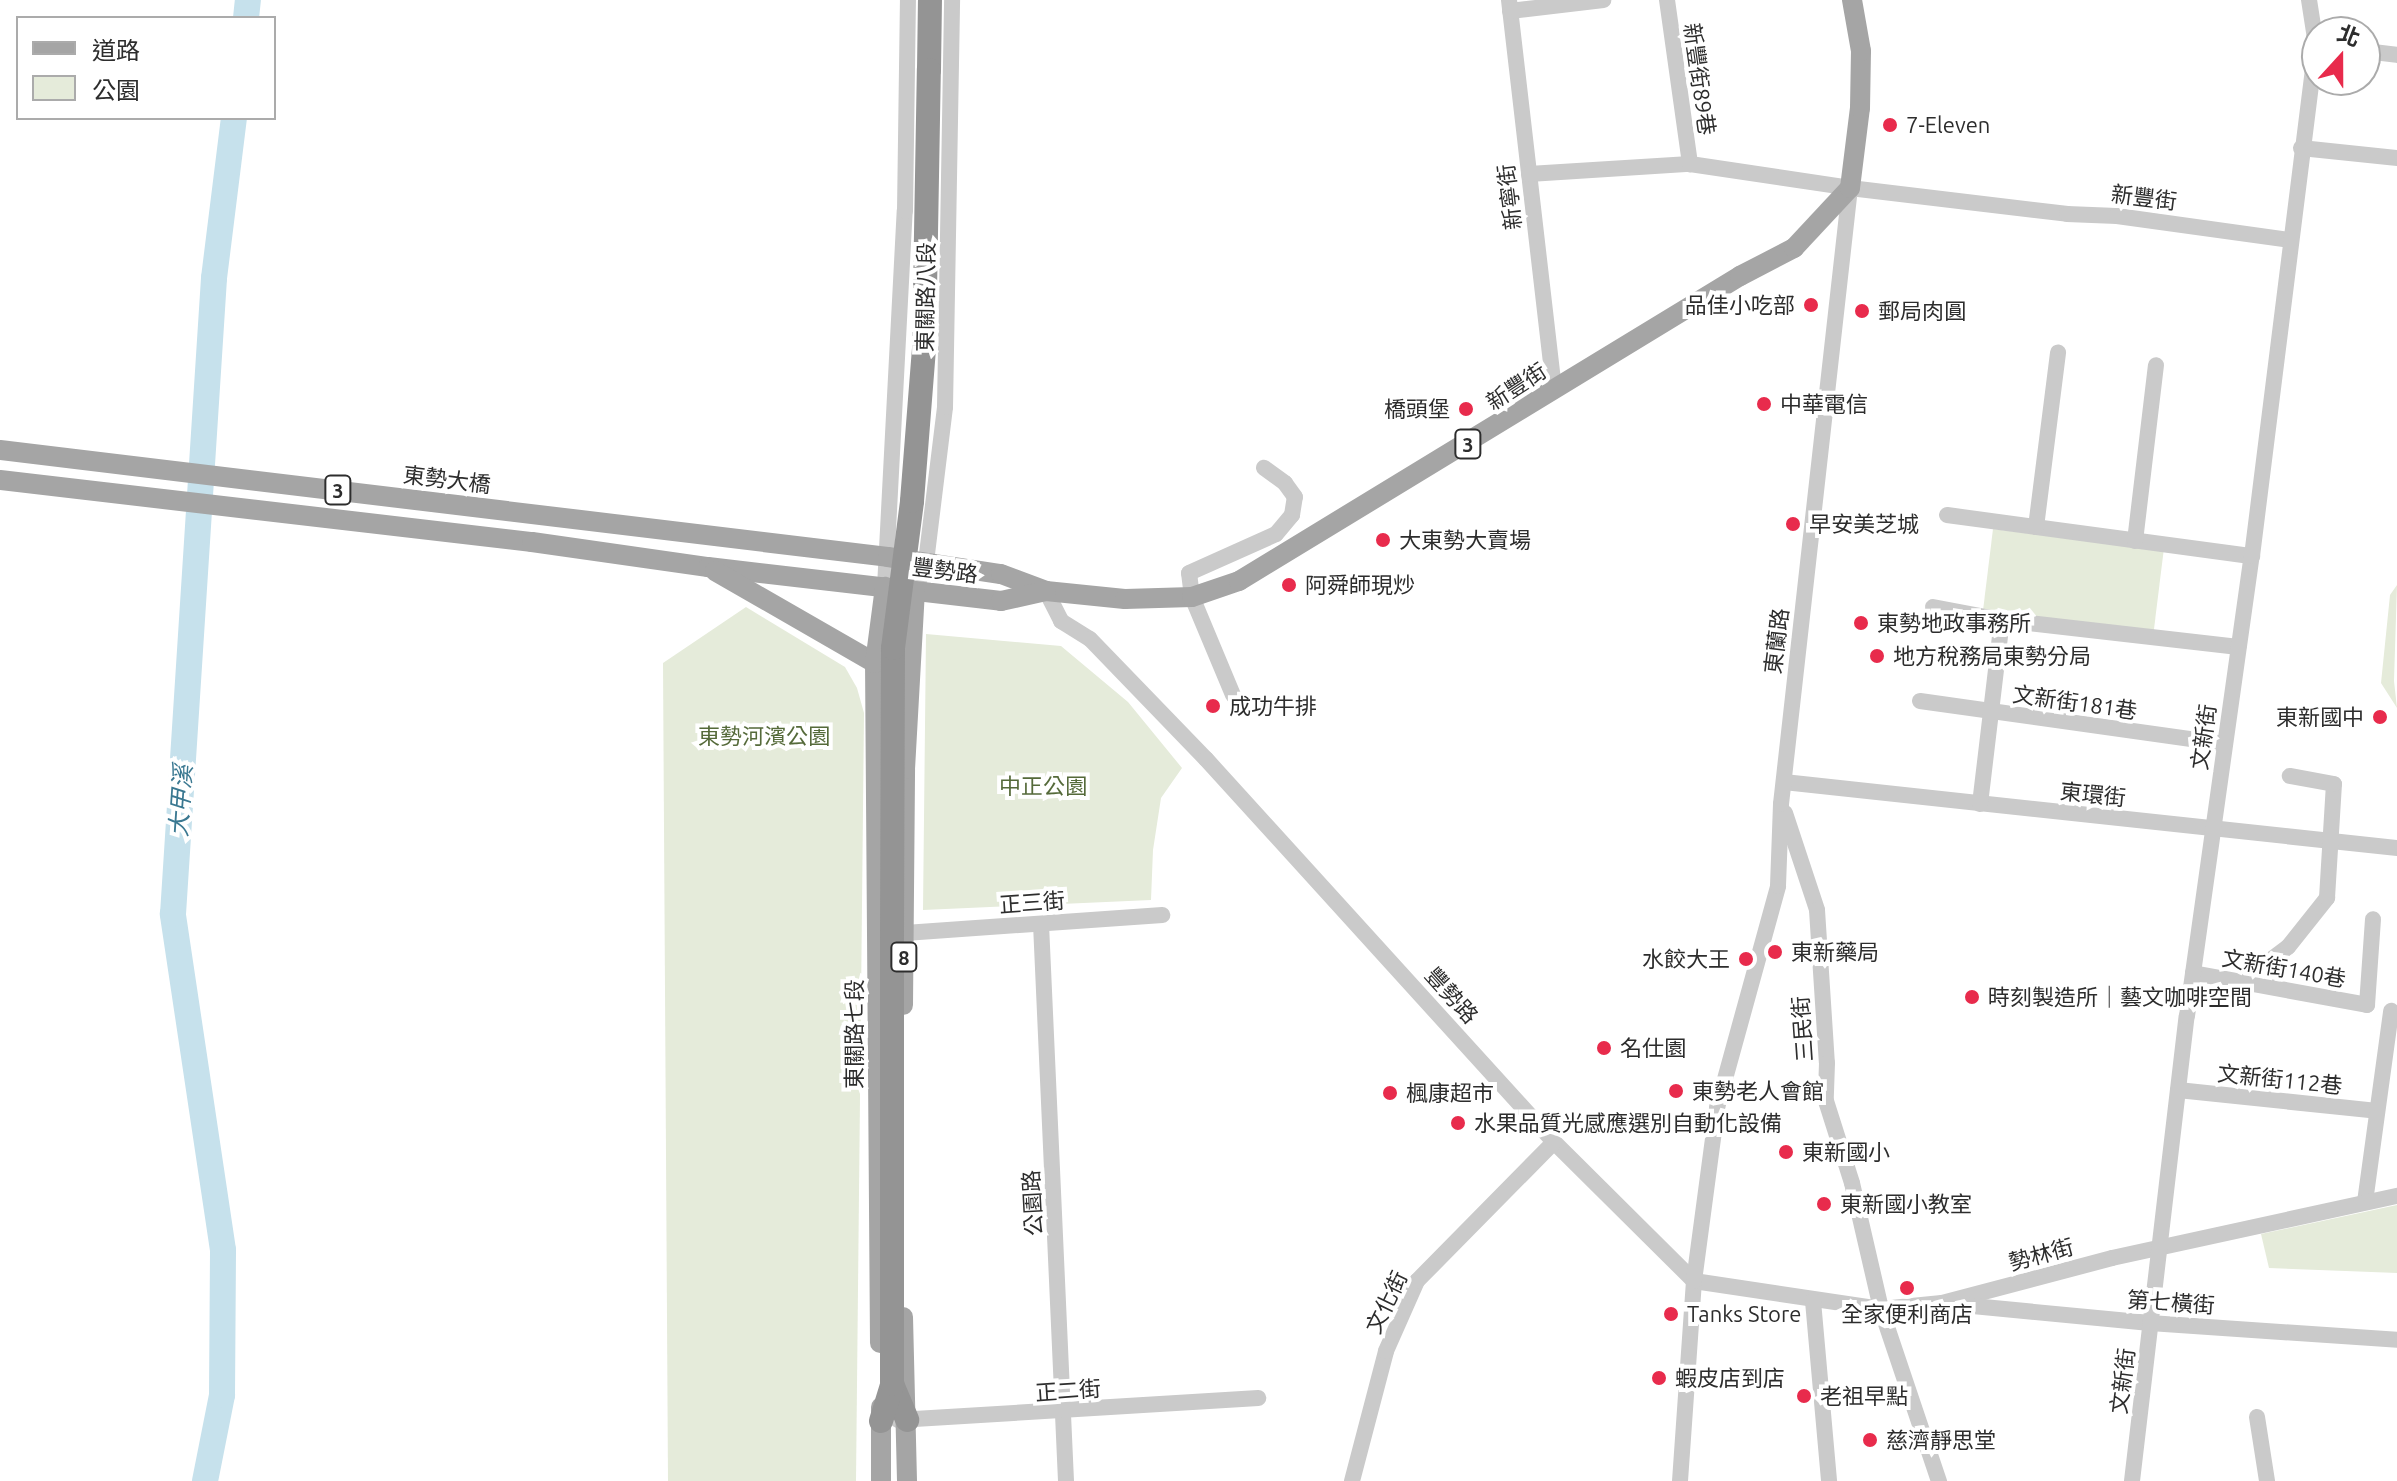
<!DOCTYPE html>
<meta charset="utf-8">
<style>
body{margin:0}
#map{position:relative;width:2397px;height:1481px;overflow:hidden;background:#fff;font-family:Ubuntu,"Noto Sans TC",sans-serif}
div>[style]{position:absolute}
.green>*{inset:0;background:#e5ebda;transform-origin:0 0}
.river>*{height:26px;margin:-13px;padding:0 13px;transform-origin:13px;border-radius:13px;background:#c6e1ec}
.minor>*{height:16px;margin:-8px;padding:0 8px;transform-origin:8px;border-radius:8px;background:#cacaca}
.major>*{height:20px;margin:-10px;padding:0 10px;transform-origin:10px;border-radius:10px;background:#a5a5a5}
.highway>*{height:24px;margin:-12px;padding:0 12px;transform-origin:12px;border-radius:12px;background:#949494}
.highway-bridge>*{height:24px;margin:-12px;padding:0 12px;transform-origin:12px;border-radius:12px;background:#949494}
.dots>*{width:22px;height:22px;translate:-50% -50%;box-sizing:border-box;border:4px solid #fff;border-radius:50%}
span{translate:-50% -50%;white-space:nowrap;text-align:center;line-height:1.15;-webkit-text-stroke:8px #fff;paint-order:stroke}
.shield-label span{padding:2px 6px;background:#fff;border:2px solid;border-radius:6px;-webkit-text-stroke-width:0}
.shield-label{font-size:20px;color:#2d2d2d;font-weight:700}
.street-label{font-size:22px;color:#2d2d2d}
.poi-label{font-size:22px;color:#2d2d2d}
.left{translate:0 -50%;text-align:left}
.right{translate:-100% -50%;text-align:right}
.park-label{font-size:22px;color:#556a3a}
.water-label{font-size:24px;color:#3a7891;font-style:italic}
.legend{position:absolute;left:16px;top:16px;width:260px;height:104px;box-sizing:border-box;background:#fff;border:2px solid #ababab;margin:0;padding:10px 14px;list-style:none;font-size:24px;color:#2d2d2d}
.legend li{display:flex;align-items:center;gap:16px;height:40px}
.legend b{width:40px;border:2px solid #ababab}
.north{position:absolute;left:2301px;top:16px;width:80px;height:80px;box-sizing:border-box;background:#fff;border:2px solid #ababab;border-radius:50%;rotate:21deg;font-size:22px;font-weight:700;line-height:32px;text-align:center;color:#2d2d2d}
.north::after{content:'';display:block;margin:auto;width:28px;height:36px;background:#e82b4c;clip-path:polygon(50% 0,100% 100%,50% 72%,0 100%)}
</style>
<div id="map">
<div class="green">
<i style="left:1993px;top:529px;width:172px;height:83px;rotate:7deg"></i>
<i style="clip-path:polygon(2397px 585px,2394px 681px,2397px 708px,2381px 683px,2390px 595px)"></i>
<i style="clip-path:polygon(746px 607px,845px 667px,857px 688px,864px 713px,856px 1481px,668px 1481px,663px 663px)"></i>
<i style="clip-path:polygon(926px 634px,1061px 646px,1128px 702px,1182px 768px,1161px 798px,1153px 850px,1151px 900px,923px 910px)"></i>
<i style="clip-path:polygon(2397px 1205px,2397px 1273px,2269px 1268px,2261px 1234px)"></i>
</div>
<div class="river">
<i style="left:246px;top:18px;width:18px;rotate:-84deg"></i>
<i style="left:205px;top:1481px;width:88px;rotate:-78.8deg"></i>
<i style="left:222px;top:1395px;width:145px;rotate:-89.6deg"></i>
<i style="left:223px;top:1250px;width:340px;rotate:-98.5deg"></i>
<i style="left:173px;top:914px;width:637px;rotate:-86.31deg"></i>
<i style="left:214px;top:278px;width:161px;rotate:-82.9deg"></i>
</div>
<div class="minor">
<i style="left:1509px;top:0;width:392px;rotate:83.4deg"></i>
<i style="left:1667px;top:0;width:166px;rotate:82deg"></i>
<i style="left:1510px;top:11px;width:94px;rotate:-6.7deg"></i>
<i style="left:2365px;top:51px;width:32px;rotate:7deg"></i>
<i style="left:2301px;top:148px;width:97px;rotate:5.9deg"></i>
<i style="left:1529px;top:174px;width:161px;rotate:-3.6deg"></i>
<i style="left:1690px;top:164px;width:162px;rotate:8.5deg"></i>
<i style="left:1850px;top:188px;width:219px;rotate:6.8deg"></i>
<i style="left:2067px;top:214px;width:50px;rotate:2.3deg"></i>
<i style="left:2117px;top:216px;width:174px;rotate:7.9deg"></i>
<i style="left:1947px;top:515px;width:308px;rotate:7.7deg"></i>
<i style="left:2036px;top:527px;width:176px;rotate:-82.8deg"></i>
<i style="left:2135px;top:541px;width:177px;rotate:-83.2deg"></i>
<i style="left:885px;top:587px;width:377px;rotate:-87deg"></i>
<i style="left:905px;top:211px;width:211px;rotate:-89.2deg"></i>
<i style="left:915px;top:591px;width:31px;rotate:-69deg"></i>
<i style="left:926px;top:562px;width:156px;rotate:-83deg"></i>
<i style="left:945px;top:407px;width:407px;rotate:-89deg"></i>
<i style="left:1046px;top:591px;width:34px;rotate:63deg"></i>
<i style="left:1061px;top:621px;width:34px;rotate:32deg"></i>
<i style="left:1090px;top:639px;width:167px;rotate:46deg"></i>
<i style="left:1206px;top:759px;width:517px;rotate:47.74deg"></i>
<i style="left:1554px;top:1142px;width:197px;rotate:44.8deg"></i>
<i style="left:1933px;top:607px;width:70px;rotate:10.7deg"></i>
<i style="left:2002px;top:620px;width:238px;rotate:6.5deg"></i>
<i style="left:1233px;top:695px;width:106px;rotate:-112.7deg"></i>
<i style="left:1192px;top:597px;width:24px;rotate:-97deg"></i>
<i style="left:1189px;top:573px;width:95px;rotate:-24.1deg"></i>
<i style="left:1276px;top:534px;width:25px;rotate:-50deg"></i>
<i style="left:1292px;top:515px;width:18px;rotate:-81deg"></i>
<i style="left:1295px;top:497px;width:17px;rotate:-126deg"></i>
<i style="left:1285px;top:483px;width:26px;rotate:-144deg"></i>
<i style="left:1920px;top:701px;width:308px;rotate:8deg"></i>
<i style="left:1784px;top:782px;width:617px;rotate:6.15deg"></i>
<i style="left:1980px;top:804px;width:185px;rotate:-83.2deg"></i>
<i style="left:1785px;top:813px;width:102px;rotate:71.7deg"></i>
<i style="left:1817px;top:910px;width:153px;rotate:86.3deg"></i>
<i style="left:1827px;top:1063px;width:38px;rotate:92deg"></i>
<i style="left:1826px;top:1101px;width:86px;rotate:72.4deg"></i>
<i style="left:1852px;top:1183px;width:129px;rotate:77deg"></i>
<i style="left:1881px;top:1309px;width:182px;rotate:71.4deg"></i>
<i style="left:1041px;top:924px;width:558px;rotate:87.43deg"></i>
<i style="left:905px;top:933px;width:258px;rotate:-4deg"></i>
<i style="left:2193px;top:973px;width:177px;rotate:10.4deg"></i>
<i style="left:2367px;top:1005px;width:86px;rotate:-86deg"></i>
<i style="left:2240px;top:983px;width:60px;rotate:-36.9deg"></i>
<i style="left:2288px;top:947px;width:63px;rotate:-51.5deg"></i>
<i style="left:2327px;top:898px;width:114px;rotate:-86.5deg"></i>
<i style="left:2334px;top:784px;width:45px;rotate:-169.7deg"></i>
<i style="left:2178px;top:1090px;width:200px;rotate:6deg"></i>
<i style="left:2365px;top:1202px;width:193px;rotate:-82.2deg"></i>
<i style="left:1694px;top:1281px;width:189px;rotate:8.5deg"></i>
<i style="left:1881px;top:1309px;width:61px;rotate:-5.6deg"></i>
<i style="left:1942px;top:1303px;width:176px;rotate:-14.8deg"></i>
<i style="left:2112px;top:1258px;width:292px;rotate:-12.3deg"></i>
<i style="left:1813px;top:1301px;width:181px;rotate:84.9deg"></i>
<i style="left:1952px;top:1304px;width:199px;rotate:5.5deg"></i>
<i style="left:2150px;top:1323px;width:248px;rotate:3.9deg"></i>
<i style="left:2257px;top:1417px;width:65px;rotate:81.1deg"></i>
<i style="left:898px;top:1420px;width:361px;rotate:-3.5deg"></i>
<i style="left:1352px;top:1481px;width:134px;rotate:-75.3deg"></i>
<i style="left:1386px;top:1351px;width:77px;rotate:-66.1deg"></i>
<i style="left:1417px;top:1281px;width:195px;rotate:-45.4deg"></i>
<i style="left:1680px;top:1481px;width:200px;rotate:-86deg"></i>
<i style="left:1694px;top:1281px;width:175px;rotate:-82.4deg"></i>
<i style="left:1717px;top:1108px;width:230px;rotate:-74.6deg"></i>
<i style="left:1778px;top:886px;width:82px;rotate:-87.9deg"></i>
<i style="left:1781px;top:804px;width:620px;rotate:-83.61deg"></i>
<i style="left:2132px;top:1481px;width:468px;rotate:-83.3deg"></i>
<i style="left:2187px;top:1016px;width:465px;rotate:-82deg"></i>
<i style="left:2252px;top:556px;width:515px;rotate:-82.86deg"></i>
<i style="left:2316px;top:45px;width:46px;rotate:-98.8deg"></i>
</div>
<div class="major">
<i style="left:0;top:450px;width:894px;rotate:6.87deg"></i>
<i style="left:888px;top:557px;width:114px;rotate:8.6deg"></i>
<i style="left:1001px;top:574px;width:48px;rotate:20.7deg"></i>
<i style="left:1046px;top:591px;width:79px;rotate:5.8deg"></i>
<i style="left:1125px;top:599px;width:67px;rotate:-1.7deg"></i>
<i style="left:1192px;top:597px;width:50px;rotate:-18.8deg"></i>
<i style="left:1239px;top:581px;width:587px;rotate:-31.33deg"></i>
<i style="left:1740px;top:276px;width:61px;rotate:-27.4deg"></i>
<i style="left:1794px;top:248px;width:82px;rotate:-47deg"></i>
<i style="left:1850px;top:188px;width:81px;rotate:-82.9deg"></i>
<i style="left:1860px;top:108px;width:57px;rotate:-89deg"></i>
<i style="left:1861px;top:51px;width:52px;rotate:-100deg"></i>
<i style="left:0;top:480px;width:536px;rotate:6.65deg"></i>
<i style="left:532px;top:542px;width:178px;rotate:8.1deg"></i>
<i style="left:708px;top:567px;width:295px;rotate:6.6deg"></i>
<i style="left:1001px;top:601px;width:46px;rotate:-12.5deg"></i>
<i style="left:715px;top:571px;width:185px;rotate:29.9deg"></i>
<i style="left:903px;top:1005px;width:236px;rotate:-89.5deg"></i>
<i style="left:905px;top:769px;width:178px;rotate:-86.8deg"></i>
<i style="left:903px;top:1317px;width:164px;rotate:88.6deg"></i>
<i style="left:880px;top:1343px;width:680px;rotate:-90.42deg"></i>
<i style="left:875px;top:663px;width:77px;rotate:-82.5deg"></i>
<i style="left:881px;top:1407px;width:74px;rotate:90deg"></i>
</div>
<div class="highway">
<i style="left:929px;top:70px;width:70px;rotate:-89.2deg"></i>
<i style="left:892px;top:1384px;width:39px;rotate:67deg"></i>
<i style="left:881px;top:1421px;width:39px;rotate:-73deg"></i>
<i style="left:892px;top:1384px;width:451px;rotate:-90deg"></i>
</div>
<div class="highway-bridge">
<i style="left:892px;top:933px;width:285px;rotate:-89.8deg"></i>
<i style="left:893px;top:648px;width:148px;rotate:-82.6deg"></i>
<i style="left:912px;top:501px;width:153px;rotate:-85.5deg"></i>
<i style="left:924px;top:348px;width:278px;rotate:-89deg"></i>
</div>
<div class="dots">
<i style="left:1890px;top:125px;background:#e82b4c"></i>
<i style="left:1811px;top:305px;background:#e82b4c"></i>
<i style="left:1862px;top:311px;background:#e82b4c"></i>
<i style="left:1764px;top:404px;background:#e82b4c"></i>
<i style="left:1466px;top:409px;background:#e82b4c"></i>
<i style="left:1793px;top:524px;background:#e82b4c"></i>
<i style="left:1383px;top:540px;background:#e82b4c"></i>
<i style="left:1289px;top:585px;background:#e82b4c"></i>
<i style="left:1861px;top:623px;background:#e82b4c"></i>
<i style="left:1877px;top:656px;background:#e82b4c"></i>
<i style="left:1213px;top:706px;background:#e82b4c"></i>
<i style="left:2380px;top:717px;background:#e82b4c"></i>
<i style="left:1775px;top:952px;background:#e82b4c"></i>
<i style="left:1746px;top:959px;background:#e82b4c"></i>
<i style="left:1972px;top:997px;background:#e82b4c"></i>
<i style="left:1604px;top:1048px;background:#e82b4c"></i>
<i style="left:1676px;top:1091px;background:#e82b4c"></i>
<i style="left:1390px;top:1093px;background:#e82b4c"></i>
<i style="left:1458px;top:1123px;background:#e82b4c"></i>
<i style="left:1786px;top:1152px;background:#e82b4c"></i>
<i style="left:1824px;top:1204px;background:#e82b4c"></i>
<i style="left:1907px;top:1288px;background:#e82b4c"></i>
<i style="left:1671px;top:1314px;background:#e82b4c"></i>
<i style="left:1659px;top:1378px;background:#e82b4c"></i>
<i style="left:1804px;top:1396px;background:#e82b4c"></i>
<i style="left:1870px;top:1440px;background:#e82b4c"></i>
</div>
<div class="shield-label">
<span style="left:1468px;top:444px">3</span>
<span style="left:338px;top:490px">3</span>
<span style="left:904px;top:957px">8</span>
</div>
<div class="street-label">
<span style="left:1700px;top:79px;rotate:82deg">新豐街89巷</span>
<span style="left:1509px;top:197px;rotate:-97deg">新寧街</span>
<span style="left:2144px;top:197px;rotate:7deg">新豐街</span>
<span style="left:925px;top:297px;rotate:-89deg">東關路八段</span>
<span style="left:1516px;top:386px;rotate:-33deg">新豐街</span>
<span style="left:447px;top:479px;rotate:7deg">東勢大橋</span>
<span style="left:945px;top:570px;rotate:7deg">豐勢路</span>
<span style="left:1776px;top:641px;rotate:-83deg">東蘭路</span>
<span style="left:2075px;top:702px;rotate:8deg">文新街181巷</span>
<span style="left:2203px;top:737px;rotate:-82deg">文新街</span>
<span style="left:2093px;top:794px;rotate:6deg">東環街</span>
<span style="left:1032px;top:902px;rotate:-4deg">正三街</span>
<span style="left:2284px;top:968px;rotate:10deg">文新街140巷</span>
<span style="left:1452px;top:995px;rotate:48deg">豐勢路</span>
<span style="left:1802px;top:1029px;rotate:-94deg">三民街</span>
<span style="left:854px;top:1034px;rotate:-90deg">東關路七段</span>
<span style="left:2280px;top:1079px;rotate:6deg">文新街112巷</span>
<span style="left:1032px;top:1203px;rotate:-93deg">公園路</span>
<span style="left:2041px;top:1254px;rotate:-15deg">勢林街</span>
<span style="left:1386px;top:1302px;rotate:-64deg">文化街</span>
<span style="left:2171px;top:1302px;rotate:4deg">第七橫街</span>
<span style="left:2122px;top:1381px;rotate:-83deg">文新街</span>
<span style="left:1068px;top:1390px;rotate:-4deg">正二街</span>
</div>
<div class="poi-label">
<span class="left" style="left:1906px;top:125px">7-Eleven</span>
<span class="right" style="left:1795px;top:305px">品佳小吃部</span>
<span class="left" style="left:1878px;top:311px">郵局肉圓</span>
<span class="left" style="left:1780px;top:404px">中華電信</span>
<span class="right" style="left:1450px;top:409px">橋頭堡</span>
<span class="left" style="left:1809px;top:524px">早安美芝城</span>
<span class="left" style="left:1399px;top:540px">大東勢大賣場</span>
<span class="left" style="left:1305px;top:585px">阿舜師現炒</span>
<span class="left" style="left:1877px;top:623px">東勢地政事務所</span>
<span class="left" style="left:1893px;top:656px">地方稅務局東勢分局</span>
<span class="left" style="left:1229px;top:706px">成功牛排</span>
<span class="right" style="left:2364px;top:717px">東新國中</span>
<span class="left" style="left:1791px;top:952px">東新藥局</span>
<span class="right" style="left:1730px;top:959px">水餃大王</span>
<span class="left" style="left:1988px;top:997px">時刻製造所｜藝文咖啡空間</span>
<span class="left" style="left:1620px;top:1048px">名仕園</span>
<span class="left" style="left:1692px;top:1091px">東勢老人會館</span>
<span class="left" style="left:1406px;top:1093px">楓康超市</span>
<span class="left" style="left:1474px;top:1123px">水果品質光感應選別自動化設備</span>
<span class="left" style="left:1802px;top:1152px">東新國小</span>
<span class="left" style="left:1840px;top:1204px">東新國小教室</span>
<span class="left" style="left:1687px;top:1314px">Tanks Store</span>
<span style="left:1907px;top:1314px">全家便利商店</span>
<span class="left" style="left:1675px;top:1378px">蝦皮店到店</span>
<span class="left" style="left:1820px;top:1396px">老祖早點</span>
<span class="left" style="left:1886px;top:1440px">慈濟靜思堂</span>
</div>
<div class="park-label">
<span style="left:764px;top:736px">東勢河濱公園</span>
<span style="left:1043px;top:786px">中正公園</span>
</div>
<div class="water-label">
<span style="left:181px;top:801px;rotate:-86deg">大甲溪</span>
</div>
<ul class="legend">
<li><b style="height:10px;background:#a5a5a5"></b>道路</li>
<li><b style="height:22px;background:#e5ebda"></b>公園</li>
</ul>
<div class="north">北</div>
</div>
